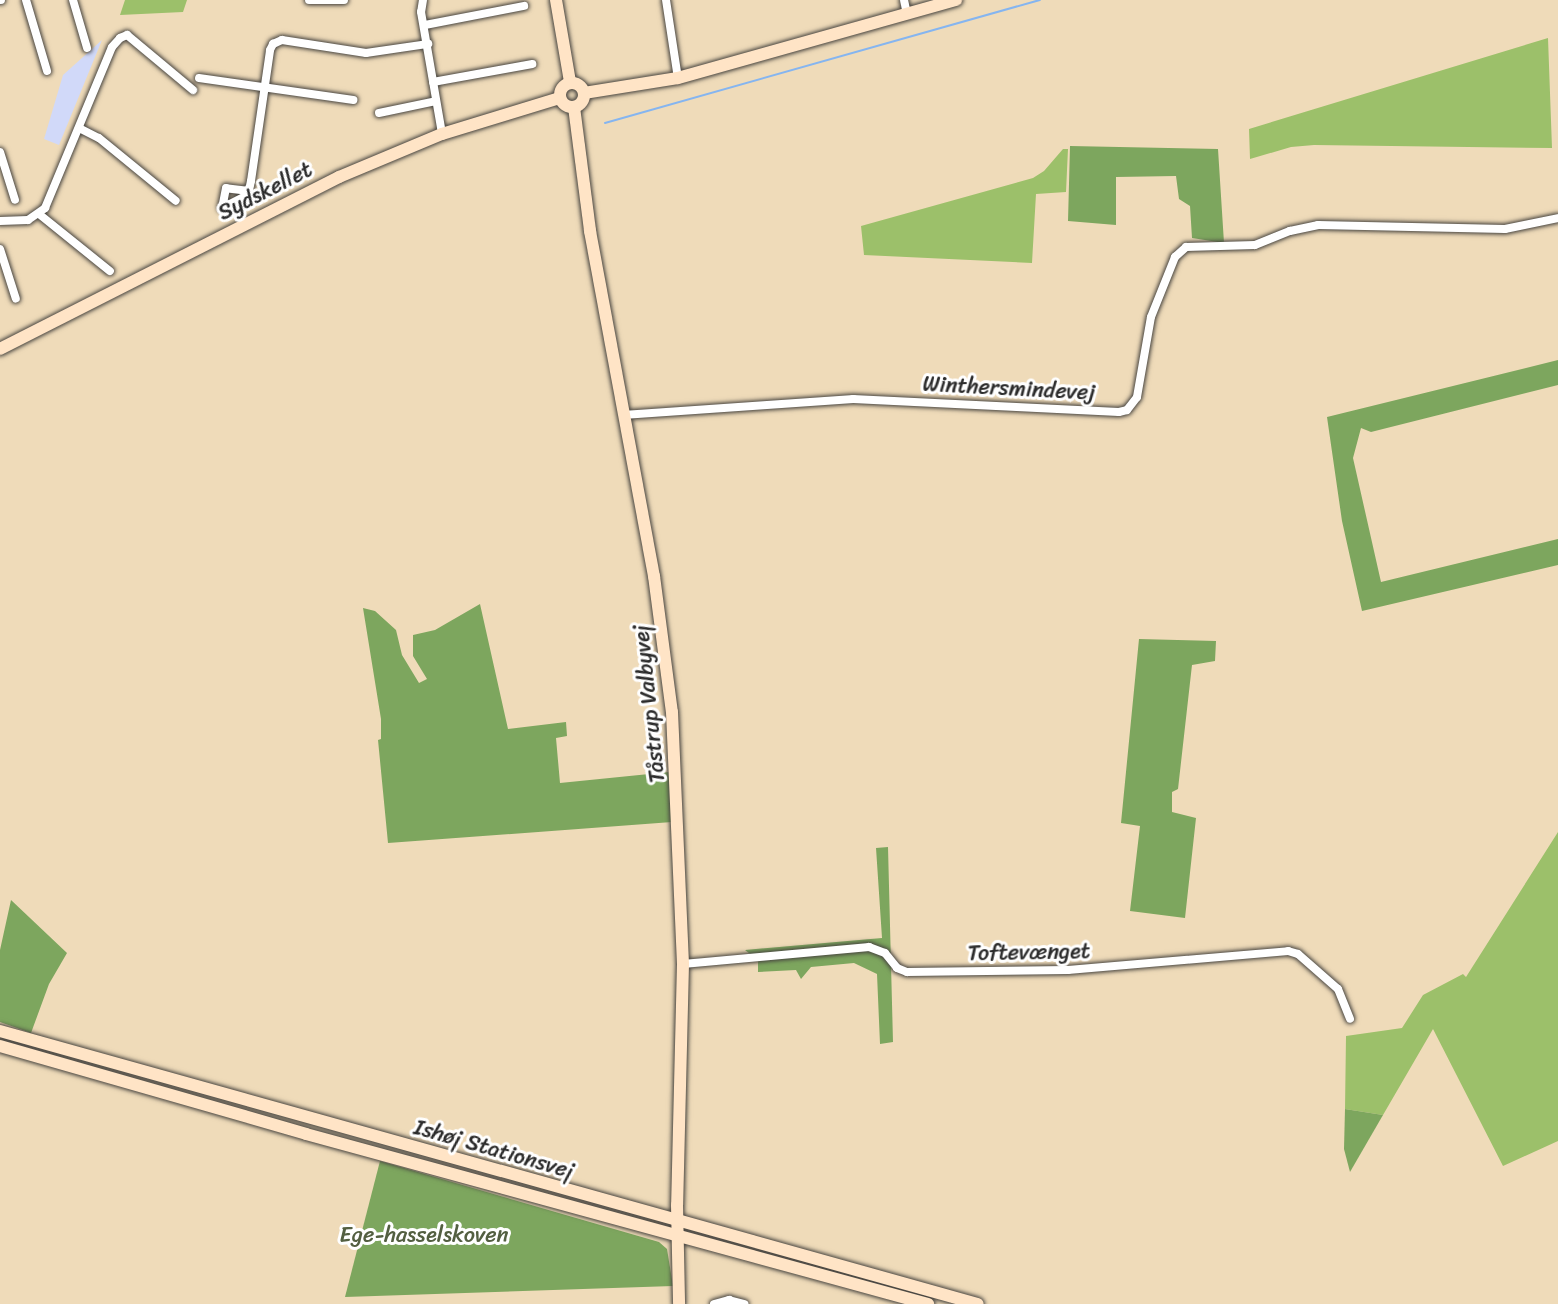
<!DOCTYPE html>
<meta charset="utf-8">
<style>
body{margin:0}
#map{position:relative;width:1558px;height:1304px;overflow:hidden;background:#efdbb9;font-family:Sriracha,sans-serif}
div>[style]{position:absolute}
.built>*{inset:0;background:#d1d9f9}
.green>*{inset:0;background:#9cc06a}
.forest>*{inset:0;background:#7da65e}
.stream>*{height:2px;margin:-1px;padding:0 1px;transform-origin:1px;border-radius:1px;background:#85b5f0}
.roads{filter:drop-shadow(0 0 2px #484540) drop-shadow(0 0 2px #484540)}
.street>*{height:8px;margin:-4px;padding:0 4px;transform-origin:4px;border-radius:4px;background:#fff}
.secondary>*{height:12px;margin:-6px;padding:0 6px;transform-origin:6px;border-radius:6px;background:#ffe4c6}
.secondary>.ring{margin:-6px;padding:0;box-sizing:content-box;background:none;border:12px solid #ffe4c6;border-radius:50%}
span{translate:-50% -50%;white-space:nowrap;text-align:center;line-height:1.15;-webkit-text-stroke:6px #fff;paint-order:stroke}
.street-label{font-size:22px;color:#2b2b2b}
.park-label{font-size:22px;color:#535f41}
</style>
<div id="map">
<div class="built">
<i style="clip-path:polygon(102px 40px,59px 145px,44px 139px,63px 75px)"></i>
</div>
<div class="green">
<i style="clip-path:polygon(125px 0,187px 0,183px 12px,120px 15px)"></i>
<i style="clip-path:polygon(1548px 38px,1552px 148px,1314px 145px,1291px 147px,1250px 159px,1249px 129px)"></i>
<i style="clip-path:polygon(1063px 149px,1068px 149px,1066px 192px,1036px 194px,1032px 263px,864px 255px,861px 226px,1033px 178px,1044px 171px)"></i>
<i style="clip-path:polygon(1558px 832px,1558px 1141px,1503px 1166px,1433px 1029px,1383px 1115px,1345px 1109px,1346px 1036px,1402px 1028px,1423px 995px,1463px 974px,1466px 977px)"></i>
</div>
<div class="forest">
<i style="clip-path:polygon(1070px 146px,1218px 149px,1224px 243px,1192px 238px,1190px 206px,1179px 199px,1176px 176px,1116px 177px,1116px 225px,1068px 221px)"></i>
<i style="clip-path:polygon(1558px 360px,1558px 385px,1371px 432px,1361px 428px,1353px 458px,1381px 582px,1558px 539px,1558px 565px,1362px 611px,1342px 521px,1327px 417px)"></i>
<i style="clip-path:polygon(480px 604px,508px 729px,566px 722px,567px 736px,556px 738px,560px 783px,669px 772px,672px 822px,388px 843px,378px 740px,381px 739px,381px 719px,363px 608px,375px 611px,396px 630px,402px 655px,419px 683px,427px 679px,413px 656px,413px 635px,435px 630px)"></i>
<i style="clip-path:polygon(1139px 639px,1216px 641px,1215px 661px,1192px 665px,1178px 789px,1172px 792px,1172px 812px,1196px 818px,1185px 918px,1130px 911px,1140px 826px,1121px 823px)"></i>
<i style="clip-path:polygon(888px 847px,893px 1042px,880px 1044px,877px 974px,854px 963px,811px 967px,801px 979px,796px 970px,758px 972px,758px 960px,745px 950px,882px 938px,876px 848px)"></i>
<i style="clip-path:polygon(11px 900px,67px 953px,49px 984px,31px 1033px,0 1022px,0 950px)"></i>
<i style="clip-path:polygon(1345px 1109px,1383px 1115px,1350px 1172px,1344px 1149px)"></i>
<i style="clip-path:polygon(380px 1161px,659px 1242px,667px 1249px,673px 1286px,345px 1297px)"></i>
</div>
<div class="stream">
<i style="left:605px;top:123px;width:452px;rotate:-15.8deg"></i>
</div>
<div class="roads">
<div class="street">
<i style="left:0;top:0;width:1px"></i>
<i style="left:26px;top:0;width:74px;rotate:73.5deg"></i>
<i style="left:73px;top:0;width:50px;rotate:73.7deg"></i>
<i style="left:309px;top:0;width:35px"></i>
<i style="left:423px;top:0;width:12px;rotate:99deg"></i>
<i style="left:421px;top:12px;width:124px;rotate:80.2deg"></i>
<i style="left:666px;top:0;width:79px;rotate:81.3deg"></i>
<i style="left:904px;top:0;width:14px;rotate:78deg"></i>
<i style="left:425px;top:25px;width:101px;rotate:-10.9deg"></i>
<i style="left:199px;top:78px;width:156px;rotate:8.1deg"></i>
<i style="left:433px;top:82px;width:101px;rotate:-10.3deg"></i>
<i style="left:379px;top:113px;width:58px;rotate:-11.9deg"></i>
<i style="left:79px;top:128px;width:22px;rotate:27deg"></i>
<i style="left:99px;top:138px;width:99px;rotate:39.3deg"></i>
<i style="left:0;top:152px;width:50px;rotate:72.6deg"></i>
<i style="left:249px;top:191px;width:23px;rotate:-173deg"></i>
<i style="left:226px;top:188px;width:20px;rotate:101deg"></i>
<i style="left:222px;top:208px;width:29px;rotate:-27deg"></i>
<i style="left:248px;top:195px;width:14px;rotate:-78deg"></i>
<i style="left:251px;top:181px;width:132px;rotate:-81.7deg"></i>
<i style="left:270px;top:50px;width:7px;rotate:-63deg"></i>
<i style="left:273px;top:44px;width:10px;rotate:-24deg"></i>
<i style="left:282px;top:40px;width:85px;rotate:8.8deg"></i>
<i style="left:366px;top:53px;width:63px;rotate:-8.3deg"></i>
<i style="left:39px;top:214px;width:91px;rotate:38.8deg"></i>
<i style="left:0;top:221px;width:28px;rotate:-2deg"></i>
<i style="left:28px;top:220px;width:21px;rotate:-35deg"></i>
<i style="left:45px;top:208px;width:174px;rotate:-67.4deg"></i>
<i style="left:112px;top:47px;width:12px;rotate:-48deg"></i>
<i style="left:120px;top:38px;width:8px;rotate:-23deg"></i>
<i style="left:127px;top:35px;width:86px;rotate:39.8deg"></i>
<i style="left:0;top:249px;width:52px;rotate:72.3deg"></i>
<i style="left:623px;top:415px;width:231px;rotate:-4deg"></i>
<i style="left:853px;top:399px;width:266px;rotate:2.8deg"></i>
<i style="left:1119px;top:412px;width:8px;rotate:-14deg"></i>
<i style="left:1127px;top:410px;width:16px;rotate:-52deg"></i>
<i style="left:1137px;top:397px;width:81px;rotate:-80.1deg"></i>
<i style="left:1151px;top:317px;width:65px;rotate:-68.2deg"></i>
<i style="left:1175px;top:257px;width:15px;rotate:-42deg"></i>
<i style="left:1186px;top:247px;width:69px;rotate:-1.7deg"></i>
<i style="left:1255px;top:245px;width:38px;rotate:-22deg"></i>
<i style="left:1290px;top:231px;width:29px;rotate:-12deg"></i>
<i style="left:1318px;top:225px;width:187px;rotate:1.2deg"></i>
<i style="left:1505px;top:229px;width:54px;rotate:-11.7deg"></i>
<i style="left:683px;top:964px;width:187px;rotate:-5.2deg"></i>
<i style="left:869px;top:947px;width:17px;rotate:21deg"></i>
<i style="left:885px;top:953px;width:19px;rotate:51deg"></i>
<i style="left:897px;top:968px;width:11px;rotate:22deg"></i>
<i style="left:907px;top:972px;width:161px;rotate:-0.7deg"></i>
<i style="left:1068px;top:970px;width:221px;rotate:-4.9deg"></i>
<i style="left:1288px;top:951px;width:10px;rotate:17deg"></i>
<i style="left:1298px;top:954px;width:53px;rotate:41.2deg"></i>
<i style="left:1338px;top:989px;width:32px;rotate:68deg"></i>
<i style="left:714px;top:1304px;width:16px;rotate:-15deg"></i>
<i style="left:729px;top:1300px;width:16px;rotate:15deg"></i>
</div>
<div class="secondary">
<i style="left:556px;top:0;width:83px;rotate:80.3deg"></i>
<i class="ring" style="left:560px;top:83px;width:12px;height:12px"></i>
<i style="left:584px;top:93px;width:95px;rotate:-9.1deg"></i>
<i style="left:678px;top:78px;width:289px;rotate:-15.7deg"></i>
<i style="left:574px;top:107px;width:125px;rotate:82.6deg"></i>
<i style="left:590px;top:231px;width:351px;rotate:79.5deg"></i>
<i style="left:654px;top:576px;width:137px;rotate:82.5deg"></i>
<i style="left:672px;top:712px;width:252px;rotate:87.5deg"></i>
<i style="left:683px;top:964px;width:241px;rotate:91.4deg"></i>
<i style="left:677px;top:1205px;width:99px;rotate:88.8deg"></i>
<i style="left:0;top:349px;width:380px;rotate:-26.9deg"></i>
<i style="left:339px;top:177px;width:112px;rotate:-22.7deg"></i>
<i style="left:442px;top:134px;width:123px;rotate:-17deg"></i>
<i style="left:0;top:1031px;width:1015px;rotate:15.6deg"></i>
<i style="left:0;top:1046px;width:318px;rotate:16deg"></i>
<i style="left:306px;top:1134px;width:645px;rotate:15.29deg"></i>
</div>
</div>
<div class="street-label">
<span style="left:265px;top:191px;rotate:-27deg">Sydskellet</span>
<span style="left:1009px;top:388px;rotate:3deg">Winthersmindevej</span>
<span style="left:649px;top:704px;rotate:-96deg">Tåstrup Valbyvej</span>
<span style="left:1029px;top:952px;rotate:-1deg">Toftevænget</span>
<span style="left:494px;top:1149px;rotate:16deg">Ishøj Stationsvej</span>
</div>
<div class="park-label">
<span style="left:424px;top:1235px">Ege-hasselskoven</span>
</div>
</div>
